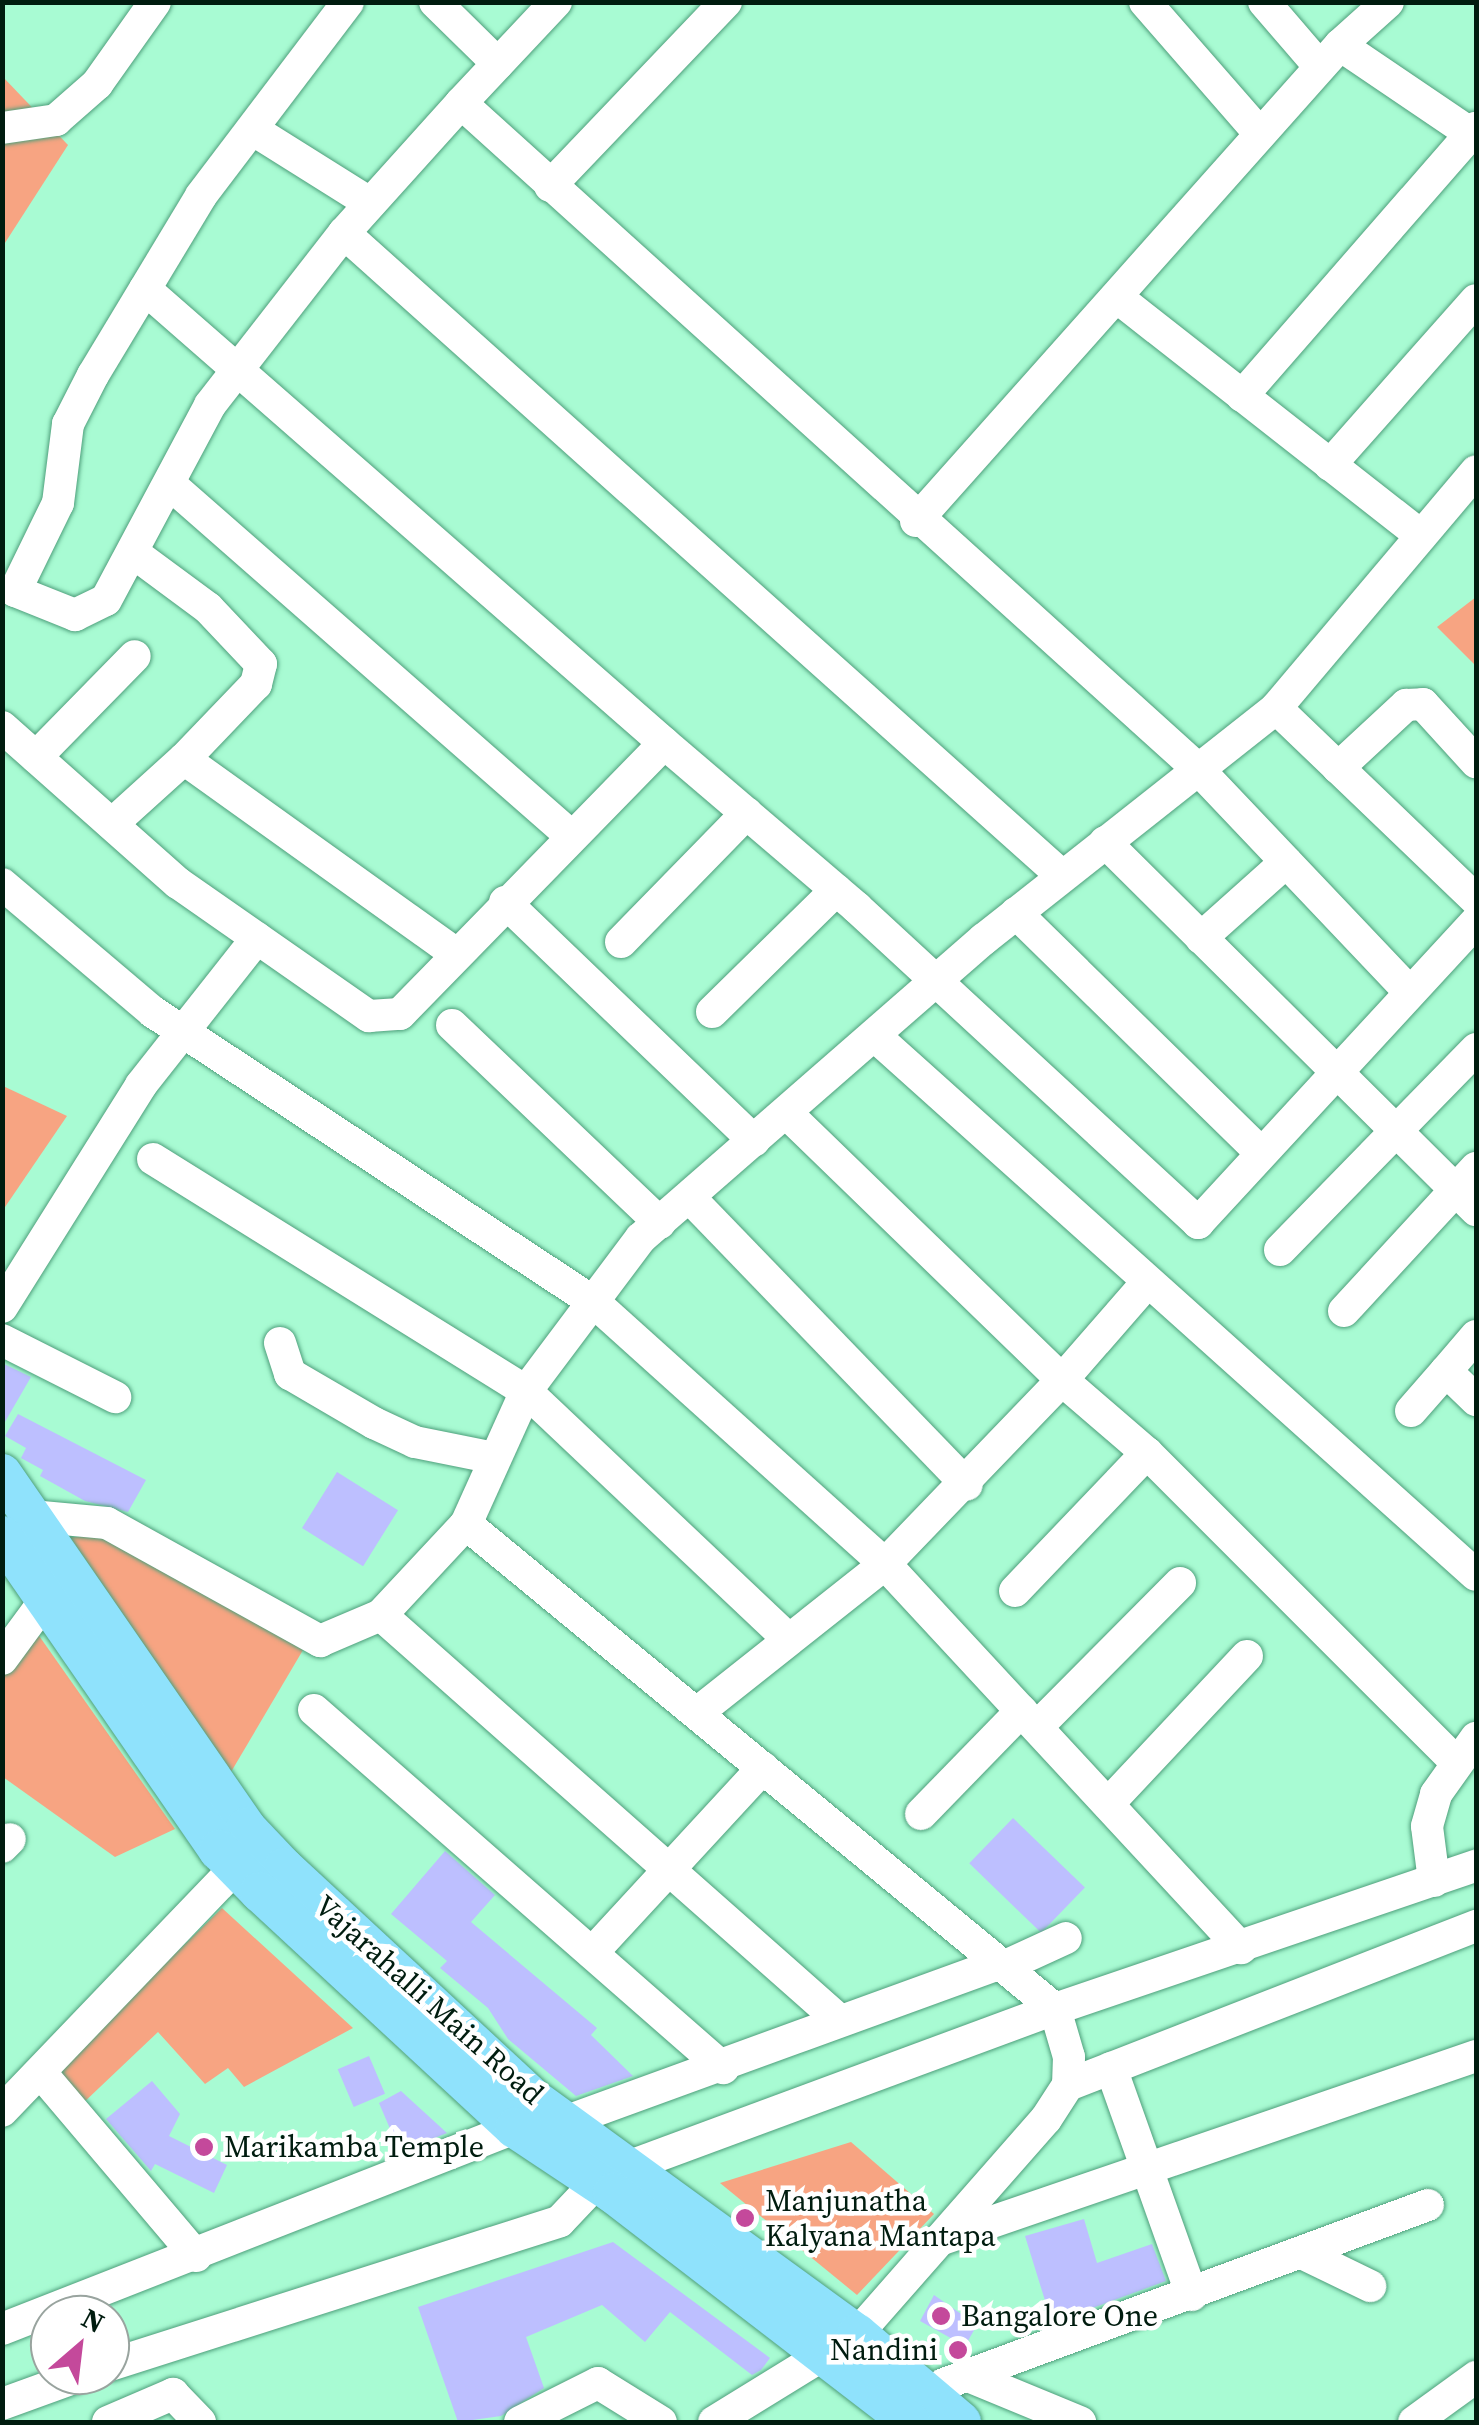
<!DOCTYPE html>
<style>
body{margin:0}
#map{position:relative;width:1479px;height:2425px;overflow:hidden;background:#a8fbd3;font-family:"Source Serif 4",serif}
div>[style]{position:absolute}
.green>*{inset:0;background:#f7a482}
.building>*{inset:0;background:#bdbfff;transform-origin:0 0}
.roads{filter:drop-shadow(0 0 2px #4e9f7b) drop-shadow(0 0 2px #4e9f7b)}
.minor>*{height:32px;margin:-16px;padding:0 16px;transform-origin:16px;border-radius:16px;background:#fff}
.major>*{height:40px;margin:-20px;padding:0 20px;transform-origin:20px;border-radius:20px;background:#8fe2fc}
.dots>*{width:28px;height:28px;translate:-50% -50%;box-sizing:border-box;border:5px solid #fff;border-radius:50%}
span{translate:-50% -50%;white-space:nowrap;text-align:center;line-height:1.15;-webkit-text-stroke:9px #fff;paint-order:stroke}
.street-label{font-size:30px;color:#001c0f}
.poi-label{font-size:30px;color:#001c0f}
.left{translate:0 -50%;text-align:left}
.right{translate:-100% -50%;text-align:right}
.frame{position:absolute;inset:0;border:5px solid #001c0f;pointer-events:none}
.north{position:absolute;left:30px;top:2295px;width:100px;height:100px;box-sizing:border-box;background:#fff;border:2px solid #99a49f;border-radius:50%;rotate:28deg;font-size:28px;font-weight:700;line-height:40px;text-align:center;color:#001c0f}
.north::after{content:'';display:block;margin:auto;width:35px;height:45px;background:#c4499b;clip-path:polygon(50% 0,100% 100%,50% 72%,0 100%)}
</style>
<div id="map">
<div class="green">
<i style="clip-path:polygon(3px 77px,68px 145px,3px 246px)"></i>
<i style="clip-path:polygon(1476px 597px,1476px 666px,1437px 627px)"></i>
<i style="clip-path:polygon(3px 1086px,67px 1116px,3px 1210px)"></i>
<i style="clip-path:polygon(114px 1536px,303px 1650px,231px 1772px,70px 1537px)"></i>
<i style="clip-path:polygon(35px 1630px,175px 1829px,115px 1857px,3px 1777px,2px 1673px)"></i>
<i style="clip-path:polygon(222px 1908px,353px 2028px,244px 2087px,228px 2068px,205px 2084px,158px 2032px,80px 2106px,54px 2072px)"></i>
<i style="clip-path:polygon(851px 2142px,934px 2214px,857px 2295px,720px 2183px)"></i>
</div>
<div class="building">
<i style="clip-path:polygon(2px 1363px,31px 1377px,2px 1427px)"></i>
<i style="clip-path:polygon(18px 1414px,146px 1480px,128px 1512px,85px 1501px,40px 1476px,43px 1470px,21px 1458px,26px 1448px,5px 1436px)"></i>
<i style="left:337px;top:1472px;width:72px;height:66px;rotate:32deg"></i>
<i style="left:1013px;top:1818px;width:100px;height:63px;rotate:44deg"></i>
<i style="clip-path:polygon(445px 1851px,495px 1895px,471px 1922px,597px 2028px,591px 2035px,633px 2076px,576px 2096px,508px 2039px,488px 2008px,440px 1968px,447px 1961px,391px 1914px)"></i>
<i style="left:369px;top:2056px;width:41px;height:34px;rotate:67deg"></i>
<i style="clip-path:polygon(152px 2081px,180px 2114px,169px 2136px,227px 2165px,214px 2193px,155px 2164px,151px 2171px,106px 2119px)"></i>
<i style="clip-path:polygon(401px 2091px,447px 2133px,400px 2152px,379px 2103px)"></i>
<i style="clip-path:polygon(1084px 2219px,1097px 2263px,1152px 2244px,1166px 2281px,1052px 2323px,1025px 2236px)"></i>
<i style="clip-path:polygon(613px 2242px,770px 2358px,761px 2370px,752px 2375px,670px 2312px,645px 2342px,602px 2305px,526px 2337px,544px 2388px,501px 2416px,458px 2422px,418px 2307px)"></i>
<i style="clip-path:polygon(934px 2295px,977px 2325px,965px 2346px,920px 2321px)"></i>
</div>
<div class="roads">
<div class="minor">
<i style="left:348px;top:2px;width:243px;rotate:127.2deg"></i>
<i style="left:201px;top:196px;width:209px;rotate:121.1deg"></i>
<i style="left:93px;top:375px;width:55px;rotate:117deg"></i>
<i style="left:68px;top:424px;width:80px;rotate:97.2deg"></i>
<i style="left:58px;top:503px;width:98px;rotate:116deg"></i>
<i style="left:15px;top:591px;width:65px;rotate:21.8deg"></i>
<i style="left:75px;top:615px;width:34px;rotate:-26deg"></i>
<i style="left:106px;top:600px;width:221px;rotate:-61.9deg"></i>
<i style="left:210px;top:405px;width:218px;rotate:-52.1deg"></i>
<i style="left:344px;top:233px;width:175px;rotate:-48deg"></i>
<i style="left:461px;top:103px;width:995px;rotate:42.11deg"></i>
<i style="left:1199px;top:770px;width:305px;rotate:46.5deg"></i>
<i style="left:435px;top:2px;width:88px;rotate:44.5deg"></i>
<i style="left:1145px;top:2px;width:175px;rotate:48.9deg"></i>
<i style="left:1264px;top:2px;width:84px;rotate:49.3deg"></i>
<i style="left:1388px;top:2px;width:64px;rotate:138.1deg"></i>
<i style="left:1340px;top:45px;width:164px;rotate:34.1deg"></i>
<i style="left:461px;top:103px;width:139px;rotate:-46.8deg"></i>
<i style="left:2px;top:128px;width:55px;rotate:-8.4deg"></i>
<i style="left:56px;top:120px;width:55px;rotate:-41.3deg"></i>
<i style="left:97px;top:84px;width:100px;rotate:-54.7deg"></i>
<i style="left:255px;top:131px;width:136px;rotate:32.1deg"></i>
<i style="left:550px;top:186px;width:255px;rotate:-46.3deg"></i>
<i style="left:344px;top:233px;width:962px;rotate:41.84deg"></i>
<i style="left:145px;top:289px;width:690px;rotate:41.18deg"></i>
<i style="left:1118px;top:298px;width:385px;rotate:38.1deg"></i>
<i style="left:1242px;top:396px;width:356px;rotate:-48.9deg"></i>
<i style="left:1330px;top:465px;width:220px;rotate:-48.5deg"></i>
<i style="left:172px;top:486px;width:529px;rotate:41.25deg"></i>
<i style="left:916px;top:521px;width:637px;rotate:-48.31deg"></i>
<i style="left:135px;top:554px;width:91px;rotate:36.5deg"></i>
<i style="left:208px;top:608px;width:77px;rotate:46.6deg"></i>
<i style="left:261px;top:664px;width:21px;rotate:104deg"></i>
<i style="left:256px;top:684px;width:104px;rotate:133.8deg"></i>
<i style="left:1276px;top:708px;width:277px;rotate:43.8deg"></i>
<i style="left:2px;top:727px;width:235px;rotate:41.6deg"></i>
<i style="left:178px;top:883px;width:233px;rotate:34.9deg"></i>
<i style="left:369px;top:1016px;width:31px;rotate:-4deg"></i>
<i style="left:400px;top:1014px;width:378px;rotate:-45.7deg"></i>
<i style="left:664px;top:743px;width:253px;rotate:40.5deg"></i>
<i style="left:856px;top:907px;width:466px;rotate:42.7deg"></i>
<i style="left:1198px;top:1223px;width:410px;rotate:-47.3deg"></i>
<i style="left:36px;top:757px;width:141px;rotate:-45.6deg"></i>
<i style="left:1338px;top:768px;width:93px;rotate:-42.8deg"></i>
<i style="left:1406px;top:705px;width:17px;rotate:-3deg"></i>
<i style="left:1423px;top:704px;width:79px;rotate:47.6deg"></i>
<i style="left:112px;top:824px;width:97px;rotate:-42.1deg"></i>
<i style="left:184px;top:759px;width:335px;rotate:35.6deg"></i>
<i style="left:1105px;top:842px;width:523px;rotate:44.77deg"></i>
<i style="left:2px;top:884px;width:198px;rotate:40.3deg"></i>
<i style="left:153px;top:1012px;width:529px;rotate:33.36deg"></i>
<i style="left:595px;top:1303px;width:390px;rotate:42deg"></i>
<i style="left:885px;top:1564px;width:524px;rotate:47.17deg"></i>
<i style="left:505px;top:902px;width:345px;rotate:43.8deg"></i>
<i style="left:1016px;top:913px;width:340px;rotate:44.4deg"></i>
<i style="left:1201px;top:938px;width:114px;rotate:-41.8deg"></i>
<i style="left:621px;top:942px;width:180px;rotate:-45.7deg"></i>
<i style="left:712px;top:1012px;width:174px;rotate:-44.5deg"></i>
<i style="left:452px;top:1025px;width:287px;rotate:43.6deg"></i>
<i style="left:875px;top:1036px;width:807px;rotate:41.89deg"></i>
<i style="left:153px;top:1159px;width:439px;rotate:31.9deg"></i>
<i style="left:526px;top:1391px;width:359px;rotate:43.4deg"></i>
<i style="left:691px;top:1199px;width:397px;rotate:46deg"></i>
<i style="left:1280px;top:1250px;width:281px;rotate:-45.7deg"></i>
<i style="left:1144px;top:1286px;width:125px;rotate:131.1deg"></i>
<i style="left:1062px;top:1380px;width:112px;rotate:40.7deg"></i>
<i style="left:1147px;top:1453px;width:436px;rotate:45deg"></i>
<i style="left:2px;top:1307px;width:262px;rotate:-57.9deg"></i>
<i style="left:141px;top:1085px;width:187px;rotate:-51.7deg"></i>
<i style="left:1344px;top:1311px;width:195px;rotate:-47.3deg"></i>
<i style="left:1476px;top:1336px;width:46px;rotate:130.6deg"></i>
<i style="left:1446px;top:1371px;width:42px;rotate:44deg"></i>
<i style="left:2px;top:1340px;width:127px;rotate:26.8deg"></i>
<i style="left:280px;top:1343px;width:33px;rotate:72deg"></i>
<i style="left:290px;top:1374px;width:97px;rotate:30.3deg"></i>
<i style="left:374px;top:1423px;width:45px;rotate:24.9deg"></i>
<i style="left:415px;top:1442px;width:81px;rotate:11.4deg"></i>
<i style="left:1411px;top:1411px;width:53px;rotate:-48.8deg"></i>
<i style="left:31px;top:1516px;width:76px;rotate:5.3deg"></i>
<i style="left:107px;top:1523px;width:244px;rotate:29deg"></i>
<i style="left:320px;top:1641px;width:66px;rotate:-23.1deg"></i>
<i style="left:381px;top:1615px;width:125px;rotate:-47deg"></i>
<i style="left:1015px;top:1591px;width:191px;rotate:-46.3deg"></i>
<i style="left:381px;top:1615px;width:611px;rotate:41.49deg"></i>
<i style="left:2px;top:1659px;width:74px;rotate:-53.7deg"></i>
<i style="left:314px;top:1710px;width:544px;rotate:41.2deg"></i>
<i style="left:697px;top:1713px;width:240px;rotate:-38.4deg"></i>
<i style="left:885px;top:1564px;width:255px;rotate:-46.1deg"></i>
<i style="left:1062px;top:1380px;width:384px;rotate:-135.9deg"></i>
<i style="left:1037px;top:1727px;width:203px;rotate:-45.2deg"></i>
<i style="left:1108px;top:1804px;width:203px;rotate:-46.8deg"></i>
<i style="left:921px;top:1814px;width:144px;rotate:-45.8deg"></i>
<i style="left:2px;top:1847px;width:11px;rotate:-45deg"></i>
<i style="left:1434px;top:1881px;width:55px;rotate:-97.3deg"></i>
<i style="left:1427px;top:1826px;width:33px;rotate:-74deg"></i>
<i style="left:1436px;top:1794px;width:69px;rotate:-54.5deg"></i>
<i style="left:592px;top:1953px;width:252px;rotate:-47.3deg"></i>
<i style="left:1003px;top:1967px;width:69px;rotate:-24.7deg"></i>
<i style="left:1111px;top:2068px;width:241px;rotate:70.4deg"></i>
<i style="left:41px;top:2073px;width:240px;rotate:49.7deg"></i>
<i style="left:1068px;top:2085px;width:438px;rotate:-21.3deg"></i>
<i style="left:2px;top:2111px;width:338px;rotate:-46.2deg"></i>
<i style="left:567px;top:2121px;width:460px;rotate:-20deg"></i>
<i style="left:942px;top:2239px;width:564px;rotate:-18.92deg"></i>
<i style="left:1302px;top:2253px;width:76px;rotate:25.9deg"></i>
<i style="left:2px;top:2329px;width:551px;rotate:-21.4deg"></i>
<i style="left:110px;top:2365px;width:472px;rotate:-17.7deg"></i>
<i style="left:560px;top:2221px;width:54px;rotate:-46.5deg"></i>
<i style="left:597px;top:2182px;width:40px;rotate:-25deg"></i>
<i style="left:633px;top:2165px;width:450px;rotate:-20.3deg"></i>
<i style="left:1055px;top:2009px;width:445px;rotate:-18.8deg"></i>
<i style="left:973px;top:2378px;width:116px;rotate:22.4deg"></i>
<i style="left:2px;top:2404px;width:85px;rotate:-19.9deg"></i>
<i style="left:913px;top:2406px;width:38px;rotate:-35deg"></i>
<i style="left:944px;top:2384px;width:516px;rotate:-20.3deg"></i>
<i style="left:108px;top:2422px;width:71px;rotate:-23.3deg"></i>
<i style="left:173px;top:2394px;width:39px;rotate:46deg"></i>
<i style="left:520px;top:2422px;width:87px;rotate:-26.6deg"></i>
<i style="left:598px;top:2383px;width:74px;rotate:31.8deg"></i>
<i style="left:714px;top:2422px;width:168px;rotate:-31.6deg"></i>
<i style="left:857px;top:2334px;width:286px;rotate:-48.7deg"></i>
<i style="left:1046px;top:2119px;width:40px;rotate:-57.1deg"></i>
<i style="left:1068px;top:2085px;width:28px;rotate:-88deg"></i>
<i style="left:1069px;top:2057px;width:50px;rotate:-106.3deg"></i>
<i style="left:1055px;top:2009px;width:763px;rotate:-140.53deg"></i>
<i style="left:466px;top:1524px;width:146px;rotate:-65.7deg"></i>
<i style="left:526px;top:1391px;width:191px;rotate:-53.1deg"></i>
<i style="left:641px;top:1238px;width:455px;rotate:-41.1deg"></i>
<i style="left:984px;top:939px;width:372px;rotate:-38.3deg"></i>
<i style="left:1276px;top:708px;width:310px;rotate:-49.8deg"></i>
<i style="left:1414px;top:2422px;width:77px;rotate:-36deg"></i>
</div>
<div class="major">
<i style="left:2px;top:1474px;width:430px;rotate:55.4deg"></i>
<i style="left:246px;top:1828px;width:55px;rotate:46.5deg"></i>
<i style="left:284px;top:1868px;width:343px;rotate:42.8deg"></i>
<i style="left:536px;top:2101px;width:397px;rotate:36deg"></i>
<i style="left:857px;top:2334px;width:136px;rotate:40.2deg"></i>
<i style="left:2px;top:1536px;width:382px;rotate:55.4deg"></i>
<i style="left:219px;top:1850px;width:59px;rotate:45.7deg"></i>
<i style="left:260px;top:1892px;width:347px;rotate:42.8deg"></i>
<i style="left:515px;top:2128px;width:118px;rotate:33.6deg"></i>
<i style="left:613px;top:2193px;width:375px;rotate:37.6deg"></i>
</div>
</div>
<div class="dots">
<i style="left:204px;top:2147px;background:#c4499b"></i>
<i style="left:745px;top:2218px;background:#c4499b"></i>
<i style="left:941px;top:2316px;background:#c4499b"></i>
<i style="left:958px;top:2350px;background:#c4499b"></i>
</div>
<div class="street-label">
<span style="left:429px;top:2000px;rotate:42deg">Vajarahalli Main Road</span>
</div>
<div class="poi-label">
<span class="left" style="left:224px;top:2147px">Marikamba Temple</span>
<span class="left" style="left:765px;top:2218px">Manjunatha<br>Kalyana Mantapa</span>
<span class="left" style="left:961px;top:2316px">Bangalore One</span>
<span class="right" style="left:938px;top:2350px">Nandini</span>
</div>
<div class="frame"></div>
<div class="north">N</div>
</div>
